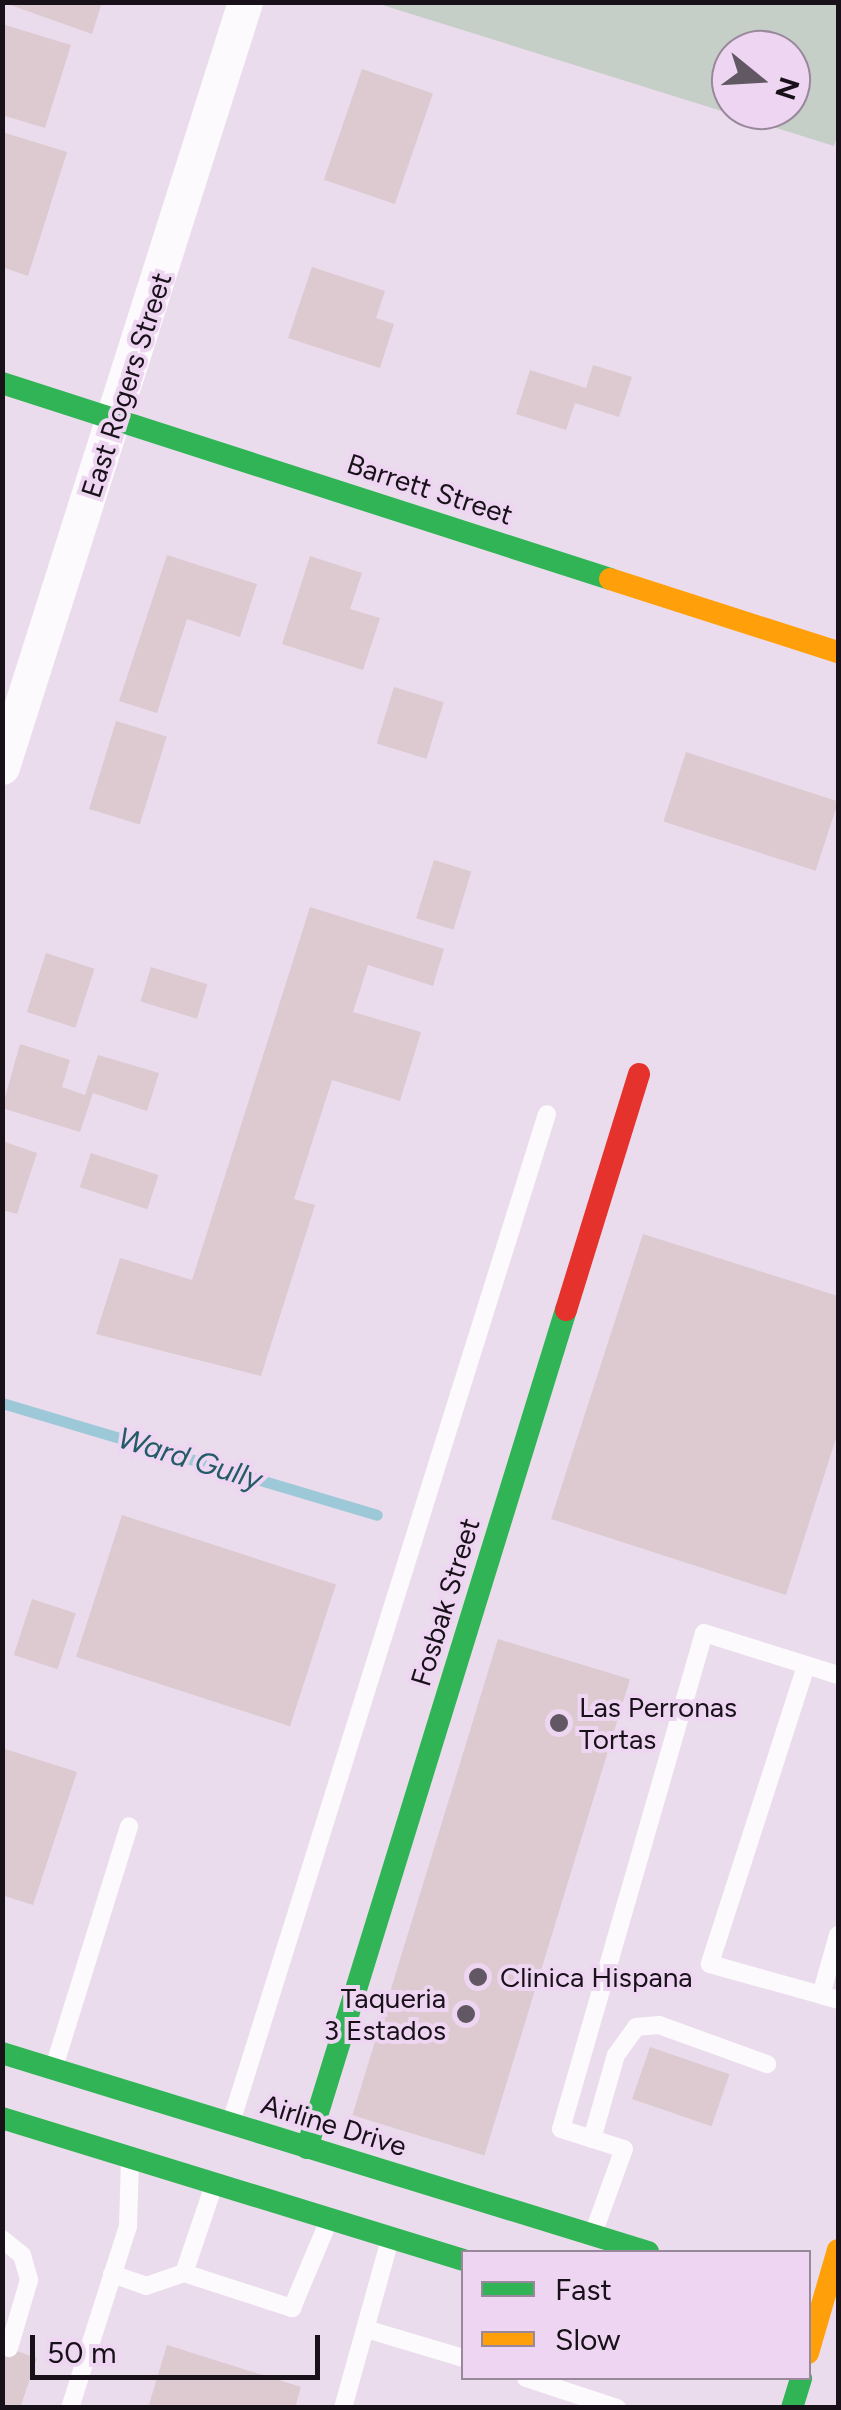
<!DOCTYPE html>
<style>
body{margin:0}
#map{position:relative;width:841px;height:2410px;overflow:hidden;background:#eadcec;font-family:Figtree,sans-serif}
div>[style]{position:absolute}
.green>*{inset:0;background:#c5cec7}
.stream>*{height:11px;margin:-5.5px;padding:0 5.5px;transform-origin:5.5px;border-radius:5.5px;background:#9dc8d8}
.building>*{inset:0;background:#dccad0;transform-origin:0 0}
.lane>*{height:18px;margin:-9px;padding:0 9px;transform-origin:9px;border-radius:9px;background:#fcfafc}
.street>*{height:35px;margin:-17.5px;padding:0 17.5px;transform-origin:17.5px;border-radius:17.5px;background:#fcfafc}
.fast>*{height:22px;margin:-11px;padding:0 11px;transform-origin:11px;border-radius:11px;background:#30b455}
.slow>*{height:22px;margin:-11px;padding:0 11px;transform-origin:11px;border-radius:11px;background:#ff9f0a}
.jam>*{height:22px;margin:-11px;padding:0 11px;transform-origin:11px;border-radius:11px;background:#e5322d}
.dots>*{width:28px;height:28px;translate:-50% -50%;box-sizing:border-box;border:5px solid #eed6f2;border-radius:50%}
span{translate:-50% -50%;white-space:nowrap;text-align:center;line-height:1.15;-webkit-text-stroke:8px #eed6f2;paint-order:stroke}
.street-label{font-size:28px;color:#19111a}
.poi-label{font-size:28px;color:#19111a}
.left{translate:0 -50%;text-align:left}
.right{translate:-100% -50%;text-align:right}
.water-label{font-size:30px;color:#235b67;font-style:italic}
.frame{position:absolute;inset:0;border:5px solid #19111a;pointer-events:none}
.legend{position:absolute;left:461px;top:2250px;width:350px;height:130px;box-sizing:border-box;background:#eed6f2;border:2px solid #99879c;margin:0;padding:12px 18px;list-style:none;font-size:30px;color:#19111a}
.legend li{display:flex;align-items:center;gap:20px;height:50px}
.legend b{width:50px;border:2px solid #99879c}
.north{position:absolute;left:711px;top:30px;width:100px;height:100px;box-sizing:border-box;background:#eed6f2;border:2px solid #99879c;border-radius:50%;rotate:108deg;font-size:28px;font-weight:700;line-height:40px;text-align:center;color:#19111a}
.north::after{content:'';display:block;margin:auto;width:35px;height:45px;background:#625864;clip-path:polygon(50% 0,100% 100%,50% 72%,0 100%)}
.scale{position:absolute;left:30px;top:2335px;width:290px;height:45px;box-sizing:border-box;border:5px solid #19111a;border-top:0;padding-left:12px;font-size:30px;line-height:35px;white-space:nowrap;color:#19111a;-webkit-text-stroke:8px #eed6f2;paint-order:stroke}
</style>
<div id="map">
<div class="green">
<i style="clip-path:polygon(evenodd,376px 3px,838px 3px,838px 133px,834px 146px,376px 3px,731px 50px,791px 50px,791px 110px,731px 110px,731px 50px)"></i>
</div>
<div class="stream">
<i style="left:2px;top:1403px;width:391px;rotate:16.6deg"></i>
</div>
<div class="building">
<i style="clip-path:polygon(2px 2px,102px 2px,92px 34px)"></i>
<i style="clip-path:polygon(2px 24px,71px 45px,45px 128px,2px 115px)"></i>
<i style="left:362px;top:69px;width:75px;height:117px;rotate:19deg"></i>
<i style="clip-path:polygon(2px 132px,67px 152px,28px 276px,2px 267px)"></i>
<i style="clip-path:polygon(312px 267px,385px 291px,376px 318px,394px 324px,380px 368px,288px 338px)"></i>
<i style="clip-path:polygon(593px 365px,632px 377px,619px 417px,575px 403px,566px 430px,516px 414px,530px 370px,586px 388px)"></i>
<i style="clip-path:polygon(167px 555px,257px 584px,240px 637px,187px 619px,157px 713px,119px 701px)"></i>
<i style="clip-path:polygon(310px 556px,362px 573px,350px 609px,380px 618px,363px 670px,282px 644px)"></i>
<i style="left:394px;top:687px;width:52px;height:59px;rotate:17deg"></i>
<i style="left:116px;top:721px;width:53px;height:92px;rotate:17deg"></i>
<i style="left:686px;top:752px;width:160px;height:73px;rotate:18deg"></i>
<i style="left:434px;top:860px;width:39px;height:61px;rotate:17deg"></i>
<i style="clip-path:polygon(310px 907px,444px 949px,433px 986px,368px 965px,353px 1012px,421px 1032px,400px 1101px,332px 1080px,294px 1199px,315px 1205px,261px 1376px,96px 1334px,120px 1258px,192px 1280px)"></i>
<i style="left:46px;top:953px;width:51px;height:62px;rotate:18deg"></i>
<i style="left:151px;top:967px;width:59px;height:36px;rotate:17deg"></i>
<i style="clip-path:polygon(20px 1044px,70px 1060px,62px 1087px,85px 1095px,98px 1055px,159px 1073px,147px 1111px,93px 1093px,80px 1132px,2px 1108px)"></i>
<i style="clip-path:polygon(2px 1141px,37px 1153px,17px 1214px,2px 1210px)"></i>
<i style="left:91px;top:1153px;width:71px;height:36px;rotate:18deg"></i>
<i style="clip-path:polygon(643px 1234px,838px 1296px,838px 1432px,786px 1595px,551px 1519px)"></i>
<i style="left:122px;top:1515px;width:225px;height:149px;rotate:18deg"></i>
<i style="left:32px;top:1599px;width:46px;height:59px;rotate:18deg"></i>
<i style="left:498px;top:1639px;width:138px;height:498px;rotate:17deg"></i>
<i style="clip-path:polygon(2px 1748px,77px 1772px,33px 1905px,2px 1895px)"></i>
<i style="left:650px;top:2047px;width:84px;height:55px;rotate:19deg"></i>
<i style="clip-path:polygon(167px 2345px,301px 2387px,295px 2408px,148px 2408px)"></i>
<i style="clip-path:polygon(2px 2346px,37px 2358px,20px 2408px,2px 2408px)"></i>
</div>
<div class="lane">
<i style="left:806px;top:1666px;width:313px;rotate:107.9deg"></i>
<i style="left:710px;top:1964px;width:115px;rotate:15.6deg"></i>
<i style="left:838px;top:1935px;width:62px;rotate:105.8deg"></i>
<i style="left:821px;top:1995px;width:18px;rotate:16deg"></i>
<i style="left:55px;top:2064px;width:249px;rotate:-72.7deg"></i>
<i style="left:232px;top:2119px;width:1053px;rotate:-72.6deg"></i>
<i style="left:592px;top:2139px;width:87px;rotate:-74.1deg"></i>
<i style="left:616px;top:2055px;width:34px;rotate:-54deg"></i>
<i style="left:636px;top:2027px;width:23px;rotate:-5deg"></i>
<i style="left:659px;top:2025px;width:115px;rotate:19.9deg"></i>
<i style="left:593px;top:2234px;width:90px;rotate:-70deg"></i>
<i style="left:624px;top:2149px;width:66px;rotate:-162.4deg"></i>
<i style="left:561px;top:2129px;width:516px;rotate:-73.92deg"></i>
<i style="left:704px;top:1633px;width:140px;rotate:17.4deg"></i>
<i style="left:2px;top:2239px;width:26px;rotate:39deg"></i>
<i style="left:22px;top:2255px;width:26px;rotate:74deg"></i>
<i style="left:29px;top:2280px;width:71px;rotate:106.4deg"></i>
<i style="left:184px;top:2273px;width:93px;rotate:-71.2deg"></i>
<i style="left:112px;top:2274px;width:36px;rotate:19deg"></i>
<i style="left:146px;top:2286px;width:40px;rotate:-18.9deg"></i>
<i style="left:184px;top:2273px;width:114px;rotate:18deg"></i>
<i style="left:292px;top:2308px;width:95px;rotate:-67.2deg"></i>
<i style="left:366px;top:2329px;width:101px;rotate:16.6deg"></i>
<i style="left:526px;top:2378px;width:96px;rotate:18.2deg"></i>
<i style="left:70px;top:2408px;width:191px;rotate:-72.3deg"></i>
<i style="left:128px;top:2226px;width:67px;rotate:-88.3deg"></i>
<i style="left:343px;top:2408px;width:174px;rotate:-74.4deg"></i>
</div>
<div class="street">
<i style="left:2px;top:767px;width:803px;rotate:-72.38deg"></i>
</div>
<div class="fast">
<i style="left:2px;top:383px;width:639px;rotate:17.87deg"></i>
<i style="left:2px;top:2053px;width:676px;rotate:17.12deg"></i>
<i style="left:2px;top:2118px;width:482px;rotate:17.1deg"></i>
<i style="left:307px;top:2148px;width:877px;rotate:-72.83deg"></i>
<i style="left:792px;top:2408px;width:31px;rotate:-73deg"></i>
</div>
<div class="slow">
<i style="left:610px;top:579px;width:239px;rotate:17.8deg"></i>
<i style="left:808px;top:2353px;width:107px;rotate:-73.8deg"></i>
</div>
<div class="jam">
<i style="left:566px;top:1310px;width:247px;rotate:-72.8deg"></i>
</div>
<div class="dots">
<i style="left:559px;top:1723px;background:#625864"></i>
<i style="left:478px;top:1977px;background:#625864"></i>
<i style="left:466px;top:2014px;background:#625864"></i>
</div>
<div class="street-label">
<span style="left:126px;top:385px;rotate:-72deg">East Rogers Street</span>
<span style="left:430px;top:489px;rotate:18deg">Barrett Street</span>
<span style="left:445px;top:1602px;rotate:-73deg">Fosbak Street</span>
<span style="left:334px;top:2125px;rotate:17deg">Airline Drive</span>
</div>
<div class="poi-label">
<span class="left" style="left:579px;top:1723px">Las Perronas<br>Tortas</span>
<span class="left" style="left:500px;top:1977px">Clinica Hispana</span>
<span class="right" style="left:446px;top:2014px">Taqueria<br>3 Estados</span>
</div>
<div class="water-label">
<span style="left:190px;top:1459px;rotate:17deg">Ward Gully</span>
</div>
<div class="frame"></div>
<ul class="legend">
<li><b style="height:12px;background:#30b455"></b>Fast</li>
<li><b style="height:12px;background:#ff9f0a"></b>Slow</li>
</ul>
<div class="north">N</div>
<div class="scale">50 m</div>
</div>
